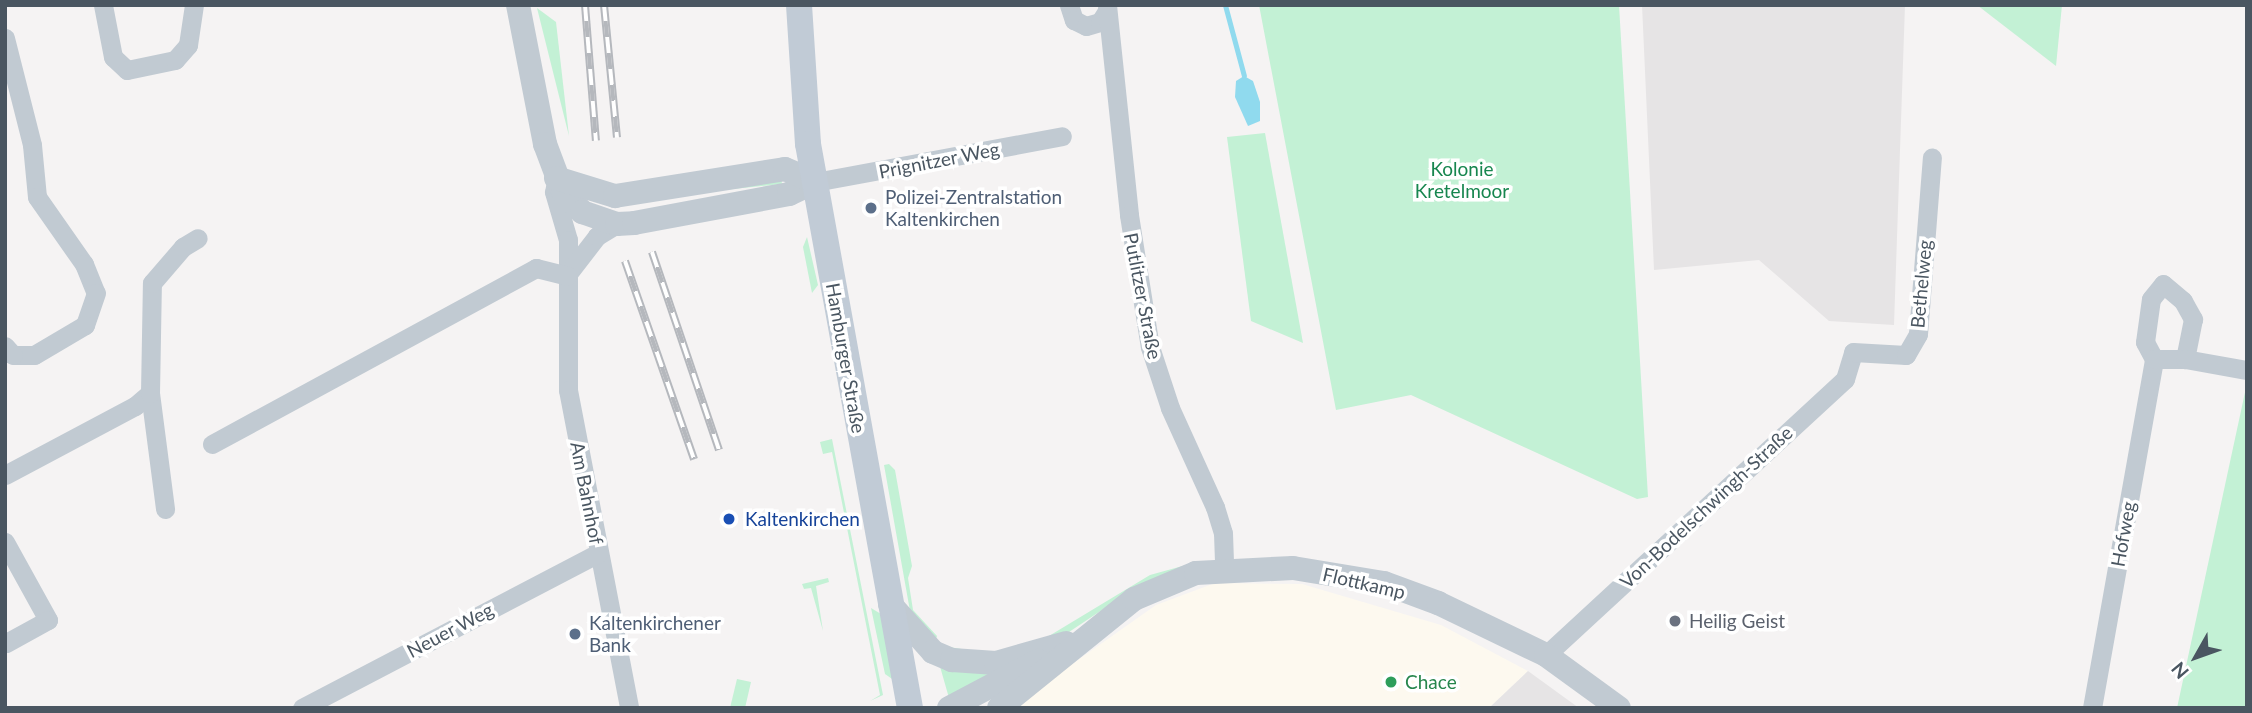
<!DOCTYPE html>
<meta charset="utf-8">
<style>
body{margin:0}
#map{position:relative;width:2252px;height:713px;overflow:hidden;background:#f5f3f3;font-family:Lato,sans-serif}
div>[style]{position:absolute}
.commercial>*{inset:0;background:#fdf9ef}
.education>*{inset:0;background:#e6e4e5}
.green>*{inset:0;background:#c3f1d5;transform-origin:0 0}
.water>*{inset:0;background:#90daee}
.stream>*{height:5px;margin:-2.5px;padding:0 2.5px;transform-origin:2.5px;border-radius:2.5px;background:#90daee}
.minor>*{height:19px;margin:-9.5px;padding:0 9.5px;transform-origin:9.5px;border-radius:9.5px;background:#c1cad2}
.tertiary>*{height:24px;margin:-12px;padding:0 12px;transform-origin:12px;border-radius:12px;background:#c1cad2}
.secondary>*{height:26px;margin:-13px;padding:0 13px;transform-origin:13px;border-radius:13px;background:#c1cbd6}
.rail>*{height:8px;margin-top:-4px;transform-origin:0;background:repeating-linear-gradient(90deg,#fff 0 16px,#b5b8bd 0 32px);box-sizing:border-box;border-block:2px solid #b5b8bd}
.dots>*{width:19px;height:19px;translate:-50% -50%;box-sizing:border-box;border:4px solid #fff;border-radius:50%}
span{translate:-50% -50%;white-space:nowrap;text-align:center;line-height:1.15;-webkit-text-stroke:7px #fff;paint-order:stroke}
.street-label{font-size:19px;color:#4a5661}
.park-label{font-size:19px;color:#17864f}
.service-label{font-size:19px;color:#4e5e75}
.left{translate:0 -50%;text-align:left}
.transit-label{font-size:19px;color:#164399}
.worship-label{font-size:19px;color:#5b616d}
.leisure-label{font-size:19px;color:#27864d}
.frame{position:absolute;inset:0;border:7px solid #4a5661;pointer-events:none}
.north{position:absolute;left:2161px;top:622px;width:70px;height:70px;-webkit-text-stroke:5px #fff;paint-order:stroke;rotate:230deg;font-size:19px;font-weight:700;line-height:28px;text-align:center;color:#4a5661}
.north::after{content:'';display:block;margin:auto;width:24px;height:32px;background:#4a5661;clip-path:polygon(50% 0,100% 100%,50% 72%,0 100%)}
</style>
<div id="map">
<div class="commercial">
<i style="clip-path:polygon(1215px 583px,1302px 584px,1441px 625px,1528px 671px,1489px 708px,1010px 708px,1156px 605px)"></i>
</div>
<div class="education">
<i style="clip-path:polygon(1642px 5px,1905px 5px,1894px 325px,1829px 321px,1759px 260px,1654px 270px)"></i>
<i style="clip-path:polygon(1528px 671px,1579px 708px,1489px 708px)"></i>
</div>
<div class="green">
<i style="clip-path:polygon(1259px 5px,1619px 5px,1648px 497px,1637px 499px,1411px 395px,1336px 410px)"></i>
<i style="clip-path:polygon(1977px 5px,2062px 5px,2056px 66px)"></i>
<i style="clip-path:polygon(537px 8px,556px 22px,569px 136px)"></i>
<i style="clip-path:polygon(1265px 133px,1303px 343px,1251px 321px,1227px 137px)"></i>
<i style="left:781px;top:175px;width:9px;height:164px;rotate:84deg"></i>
<i style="clip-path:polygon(807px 237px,818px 285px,812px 293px,803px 247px)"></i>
<i style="clip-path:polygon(2247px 383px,2247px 708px,2177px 708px)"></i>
<i style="clip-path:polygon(832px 439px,883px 695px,870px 701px,880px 695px,832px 452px,823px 454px,820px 442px)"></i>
<i style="clip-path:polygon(889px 464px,895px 470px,912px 566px,908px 578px,913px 610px,937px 636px,935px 642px,910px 611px,884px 465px)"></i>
<i style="clip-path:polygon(1197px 562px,1138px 586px,1066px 634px,1031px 649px,978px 657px,949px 647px,987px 653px,1039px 642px,1150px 575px)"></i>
<i style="clip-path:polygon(828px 578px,829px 582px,816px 586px,823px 631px,811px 588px,804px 589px,802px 584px)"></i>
<i style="clip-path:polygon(871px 608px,881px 614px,895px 681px,885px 674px)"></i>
<i style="clip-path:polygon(939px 663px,1002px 667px,949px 698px)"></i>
<i style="clip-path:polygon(737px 679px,751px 682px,745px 708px,730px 708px)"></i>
</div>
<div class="water">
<i style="clip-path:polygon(1244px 76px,1253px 81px,1260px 102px,1260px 121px,1248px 126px,1235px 97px,1236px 81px)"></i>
</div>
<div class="stream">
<i style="left:1225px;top:5px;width:73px;rotate:75deg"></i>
</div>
<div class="minor">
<i style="left:103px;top:5px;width:53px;rotate:79.1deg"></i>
<i style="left:113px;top:57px;width:19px;rotate:43deg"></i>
<i style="left:127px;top:70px;width:49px;rotate:-11.8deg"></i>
<i style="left:175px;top:60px;width:20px;rotate:-49deg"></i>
<i style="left:188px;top:45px;width:40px;rotate:-81.5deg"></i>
<i style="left:1069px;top:5px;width:16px;rotate:72deg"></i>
<i style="left:1074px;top:20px;width:13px;rotate:27deg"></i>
<i style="left:1086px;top:26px;width:15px;rotate:-16deg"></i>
<i style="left:1100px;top:22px;width:13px;rotate:-58deg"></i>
<i style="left:1107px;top:5px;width:211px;rotate:84deg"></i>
<i style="left:1129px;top:215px;width:134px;rotate:81deg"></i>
<i style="left:1150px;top:347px;width:64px;rotate:71.8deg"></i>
<i style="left:1170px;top:408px;width:109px;rotate:65.6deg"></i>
<i style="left:1215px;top:507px;width:27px;rotate:73deg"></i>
<i style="left:1223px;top:533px;width:36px;rotate:88deg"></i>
<i style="left:5px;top:38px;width:110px;rotate:75.8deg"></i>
<i style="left:32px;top:145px;width:52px;rotate:84.5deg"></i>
<i style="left:37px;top:197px;width:82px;rotate:55deg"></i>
<i style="left:84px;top:264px;width:31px;rotate:68deg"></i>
<i style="left:96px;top:293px;width:34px;rotate:109deg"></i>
<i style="left:85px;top:325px;width:59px;rotate:149.5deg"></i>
<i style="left:34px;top:355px;width:21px;rotate:180deg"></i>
<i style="left:13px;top:355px;width:12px;rotate:-132deg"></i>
<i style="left:556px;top:182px;width:10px;rotate:101deg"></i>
<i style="left:554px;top:192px;width:50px;rotate:73.7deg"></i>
<i style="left:568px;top:240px;width:150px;rotate:90deg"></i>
<i style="left:568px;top:390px;width:324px;rotate:79.1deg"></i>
<i style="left:815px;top:182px;width:251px;rotate:-10.5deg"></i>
<i style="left:567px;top:275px;width:49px;rotate:-52.4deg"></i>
<i style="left:597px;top:236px;width:23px;rotate:-31deg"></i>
<i style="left:2154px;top:359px;width:19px;rotate:-118deg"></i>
<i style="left:2145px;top:342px;width:43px;rotate:-82.1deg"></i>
<i style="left:2151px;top:299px;width:19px;rotate:-51deg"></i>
<i style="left:2163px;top:284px;width:26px;rotate:40deg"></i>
<i style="left:2183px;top:301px;width:21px;rotate:61deg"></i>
<i style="left:2193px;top:319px;width:41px;rotate:101.3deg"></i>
<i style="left:150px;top:393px;width:117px;rotate:82.6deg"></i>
<i style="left:212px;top:444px;width:369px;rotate:-28.5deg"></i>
<i style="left:536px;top:268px;width:32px;rotate:14deg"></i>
<i style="left:5px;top:475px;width:147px;rotate:-28deg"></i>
<i style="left:135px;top:406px;width:20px;rotate:-41deg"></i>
<i style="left:150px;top:393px;width:110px;rotate:-89deg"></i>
<i style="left:152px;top:283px;width:48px;rotate:-49.3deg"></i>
<i style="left:183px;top:247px;width:17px;rotate:-31deg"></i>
<i style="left:5px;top:542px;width:89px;rotate:61.1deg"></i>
<i style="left:48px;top:620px;width:48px;rotate:151.3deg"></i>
<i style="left:1546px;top:655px;width:407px;rotate:-42.7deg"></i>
<i style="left:1845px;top:379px;width:28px;rotate:-73deg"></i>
<i style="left:1853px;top:352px;width:53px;rotate:3.2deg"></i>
<i style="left:1906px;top:355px;width:24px;rotate:-60deg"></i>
<i style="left:1918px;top:334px;width:177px;rotate:-85.5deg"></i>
<i style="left:302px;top:708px;width:334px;rotate:-27.6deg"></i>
<i style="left:2092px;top:708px;width:354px;rotate:-79.9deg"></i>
<i style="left:2154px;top:359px;width:31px"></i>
<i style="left:2185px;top:359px;width:63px;rotate:10.1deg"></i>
</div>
<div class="tertiary">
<i style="left:518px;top:5px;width:142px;rotate:79deg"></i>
<i style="left:545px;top:144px;width:51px;rotate:69.4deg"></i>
<i style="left:563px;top:192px;width:28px;rotate:46deg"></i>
<i style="left:582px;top:212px;width:37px;rotate:19deg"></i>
<i style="left:617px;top:224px;width:17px;rotate:-3deg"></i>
<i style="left:634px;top:223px;width:158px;rotate:-10.6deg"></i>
<i style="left:789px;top:194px;width:29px;rotate:-25deg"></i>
<i style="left:556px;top:178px;width:62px;rotate:17deg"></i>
<i style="left:615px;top:196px;width:172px;rotate:-9deg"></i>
<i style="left:785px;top:169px;width:33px;rotate:23deg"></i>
<i style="left:890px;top:604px;width:64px;rotate:48.1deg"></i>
<i style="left:933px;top:652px;width:21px;rotate:23deg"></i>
<i style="left:952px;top:660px;width:44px;rotate:3.9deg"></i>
<i style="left:996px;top:663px;width:73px;rotate:-15.9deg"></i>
<i style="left:949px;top:708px;width:101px;rotate:-27.8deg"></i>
<i style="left:999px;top:708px;width:174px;rotate:-38.9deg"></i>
<i style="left:1134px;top:599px;width:67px;rotate:-22.8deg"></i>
<i style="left:1196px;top:573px;width:97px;rotate:-3deg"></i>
<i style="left:1293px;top:568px;width:92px;rotate:9.4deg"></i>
<i style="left:1384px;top:583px;width:58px;rotate:20.3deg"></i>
<i style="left:1438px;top:603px;width:120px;rotate:25.7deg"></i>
<i style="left:1546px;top:655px;width:90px;rotate:36deg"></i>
</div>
<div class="secondary">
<i style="left:799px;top:5px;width:139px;rotate:86.3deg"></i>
<i style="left:808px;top:144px;width:573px;rotate:79.75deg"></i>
</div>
<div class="rail">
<i style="left:585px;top:5px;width:136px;rotate:85.4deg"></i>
<i style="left:604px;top:5px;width:133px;rotate:84.4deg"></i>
<i style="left:652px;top:252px;width:209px;rotate:71.3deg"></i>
<i style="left:625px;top:261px;width:210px;rotate:70.8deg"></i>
</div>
<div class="dots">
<i style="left:871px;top:208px;background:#5c6f8a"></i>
<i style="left:729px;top:519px;background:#1a4fb4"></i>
<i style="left:1675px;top:621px;background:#6b7280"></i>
<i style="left:575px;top:634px;background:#5c6f8a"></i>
<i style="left:1391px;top:682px;background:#2e9e5b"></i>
</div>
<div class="street-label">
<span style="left:939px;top:160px;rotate:-11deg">Prignitzer Weg</span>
<span style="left:1921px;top:284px;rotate:-85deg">Bethelweg</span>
<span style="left:1143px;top:296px;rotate:79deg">Putlitzer Straße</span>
<span style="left:846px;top:358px;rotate:80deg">Hamburger Straße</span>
<span style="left:587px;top:493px;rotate:79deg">Am Bahnhof</span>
<span style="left:1706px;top:507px;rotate:-43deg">Von-Bodelschwingh-Straße</span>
<span style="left:2123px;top:534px;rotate:-80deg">Hofweg</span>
<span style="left:1364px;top:583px;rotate:13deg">Flottkamp</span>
<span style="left:450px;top:630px;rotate:-28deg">Neuer Weg</span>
</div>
<div class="park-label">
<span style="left:1462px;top:180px">Kolonie<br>Kretelmoor</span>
</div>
<div class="service-label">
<span class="left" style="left:885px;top:208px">Polizei-Zentralstation<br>Kaltenkirchen</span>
<span class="left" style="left:589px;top:634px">Kaltenkirchener<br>Bank</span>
</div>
<div class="transit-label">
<span class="left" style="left:745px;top:519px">Kaltenkirchen</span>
</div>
<div class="worship-label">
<span class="left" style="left:1689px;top:621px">Heilig Geist</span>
</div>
<div class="leisure-label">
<span class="left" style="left:1405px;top:682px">Chace</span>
</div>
<div class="frame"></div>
<div class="north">N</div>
</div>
